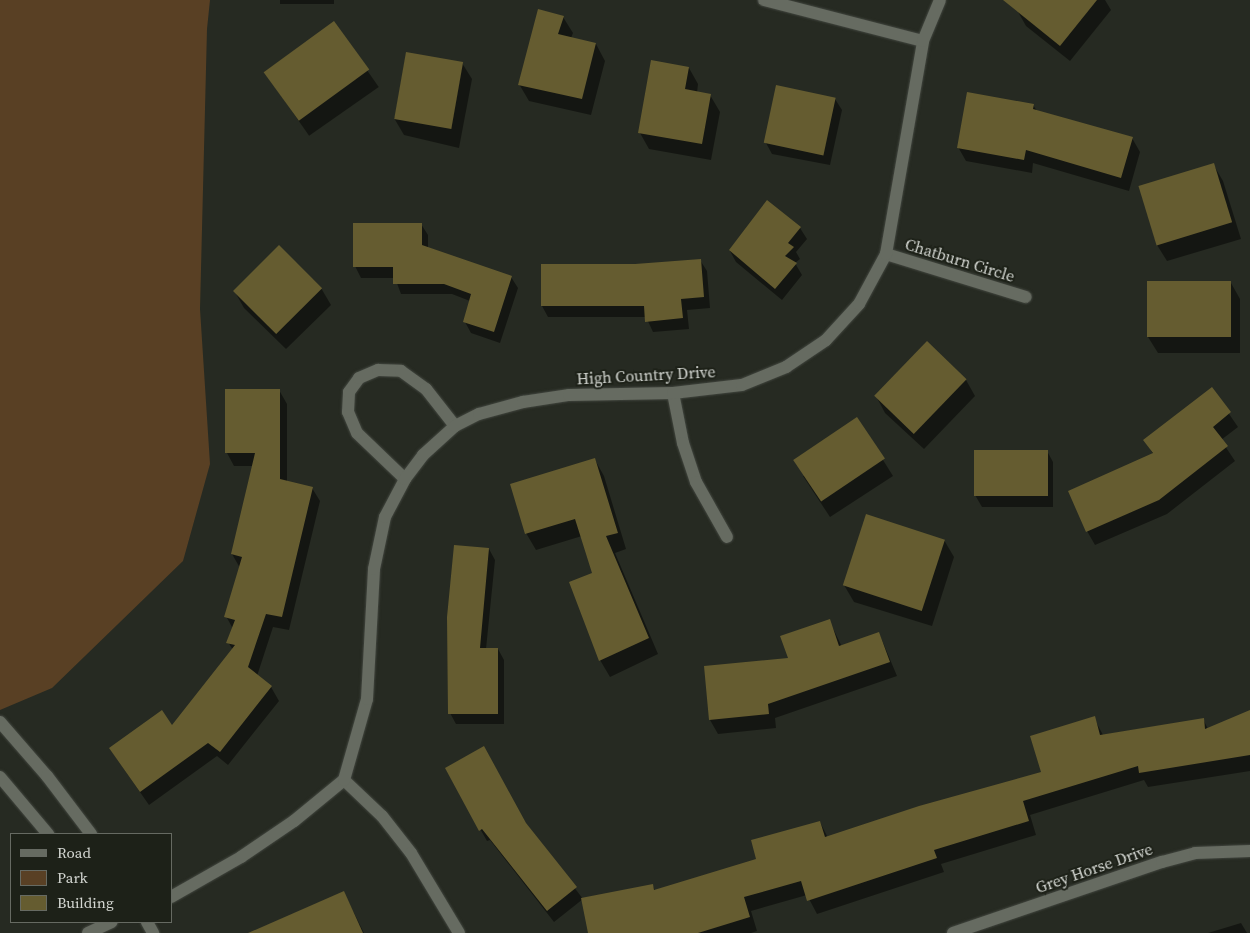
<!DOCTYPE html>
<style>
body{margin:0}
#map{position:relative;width:1250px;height:933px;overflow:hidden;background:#262a22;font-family:"Source Serif 4",serif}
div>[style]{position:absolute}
.green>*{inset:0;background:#594024}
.shadow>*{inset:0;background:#0007;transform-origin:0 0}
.building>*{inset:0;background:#655c30;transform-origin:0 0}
.roads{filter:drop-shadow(0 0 1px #42463f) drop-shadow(0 0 1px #42463f)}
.minor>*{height:12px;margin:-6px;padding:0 6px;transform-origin:6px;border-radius:6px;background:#666b61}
span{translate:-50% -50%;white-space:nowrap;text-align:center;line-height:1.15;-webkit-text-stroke:4px #1d2118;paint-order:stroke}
.street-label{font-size:16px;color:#d4d7d2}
.legend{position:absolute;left:10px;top:833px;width:162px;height:90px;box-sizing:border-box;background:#1d2118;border:1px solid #666a62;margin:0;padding:6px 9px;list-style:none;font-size:15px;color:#d4d7d2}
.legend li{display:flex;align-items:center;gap:10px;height:25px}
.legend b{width:25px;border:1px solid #666a62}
</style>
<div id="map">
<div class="green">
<i style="clip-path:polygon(0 0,210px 0,207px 29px,200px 309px,210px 464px,183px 561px,52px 688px,0 710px)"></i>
</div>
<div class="shadow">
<i style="left:280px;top:0;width:54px;height:4px"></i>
<i style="clip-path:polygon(1025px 0,1105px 0,1111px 10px,1070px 61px,1026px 26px,1017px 10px)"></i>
<i style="clip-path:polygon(563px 17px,573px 33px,571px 38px,596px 44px,605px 61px,591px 115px,529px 101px,519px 84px)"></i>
<i style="left:334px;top:23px;width:78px;height:85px;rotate:55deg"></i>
<i style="clip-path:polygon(462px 63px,472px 79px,459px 148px,404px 135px,394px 118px)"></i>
<i style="clip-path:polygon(689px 68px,698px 84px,697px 93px,710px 95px,720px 112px,711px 160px,649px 149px,640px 133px)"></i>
<i style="clip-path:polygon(835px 99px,842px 110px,830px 165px,772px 154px,766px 143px)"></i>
<i style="clip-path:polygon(1033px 105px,1037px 111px,1132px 138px,1140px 152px,1129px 191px,1033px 163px,1032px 173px,966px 161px,958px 147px)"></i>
<i style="clip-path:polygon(1213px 164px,1223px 181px,1241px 239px,1167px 261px,1157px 245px,1140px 187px)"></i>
<i style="clip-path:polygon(767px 202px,800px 228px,807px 239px,796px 252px,800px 259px,795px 263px,802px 275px,782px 300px,736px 262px,730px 251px)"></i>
<i style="clip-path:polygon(421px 224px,428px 235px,428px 248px,511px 277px,518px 288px,500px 343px,471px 333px,465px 322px,470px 301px,452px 294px,401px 294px,395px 278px,361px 278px,355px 266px)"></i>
<i style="clip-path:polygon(700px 260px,707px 271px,710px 308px,687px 310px,689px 329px,653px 332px,646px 317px,548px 317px,542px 306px,635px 266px)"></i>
<i style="clip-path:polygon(1231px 283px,1240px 299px,1240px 353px,1158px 353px,1148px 337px)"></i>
<i style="clip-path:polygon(321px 288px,331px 305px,286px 349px,244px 308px,235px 292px)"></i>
<i style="clip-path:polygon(966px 380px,975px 396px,924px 449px,885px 413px,876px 396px)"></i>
<i style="clip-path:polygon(1212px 389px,1238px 427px,1221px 440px,1235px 461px,1167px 514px,1095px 545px,1087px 531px,1153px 454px,1145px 440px)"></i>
<i style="clip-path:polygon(279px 390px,287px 404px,287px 482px,312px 488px,320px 501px,289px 630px,273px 627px,257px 676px,271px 687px,279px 701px,228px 765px,217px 756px,149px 805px,110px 749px,172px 727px,233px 650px,228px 642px,233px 629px,226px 616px,240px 568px,232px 554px,253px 466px,234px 466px,227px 453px)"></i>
<i style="clip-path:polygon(1047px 451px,1053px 462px,1053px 507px,982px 507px,975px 495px)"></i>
<i style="clip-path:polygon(595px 460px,604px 476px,626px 549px,615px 553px,658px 654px,610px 677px,600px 660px,593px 574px,582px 536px,536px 550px,526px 533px)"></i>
<i style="clip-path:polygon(883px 460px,893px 476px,830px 517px,803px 476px)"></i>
<i style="clip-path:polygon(944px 540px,954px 557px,932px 626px,854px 602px,844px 585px)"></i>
<i style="clip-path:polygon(489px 549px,495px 560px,486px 649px,498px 649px,504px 660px,504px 724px,456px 724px,450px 713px)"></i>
<i style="clip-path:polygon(829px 620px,842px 647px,879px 633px,897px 676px,775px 718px,776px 728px,718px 734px,710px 720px,789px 659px)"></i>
<i style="clip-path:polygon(1250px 711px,1250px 771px,1148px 787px,1144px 780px,1030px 815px,1036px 835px,941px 864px,944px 872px,817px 914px,807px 895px,751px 911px,757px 931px,751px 933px,589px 933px,653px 886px,655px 891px,758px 860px,820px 822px,828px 838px,1043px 773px,1094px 718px,1103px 735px,1203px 719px,1208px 729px)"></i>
<i style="clip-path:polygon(446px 769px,527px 825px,583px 899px,554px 922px,490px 840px,487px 841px)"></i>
<i style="clip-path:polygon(344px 893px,364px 933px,281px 933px)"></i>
<i style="clip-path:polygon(1241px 923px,1247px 933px,1208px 933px)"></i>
</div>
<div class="building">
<i style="clip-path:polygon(1003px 0,1097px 0,1060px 46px)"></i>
<i style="clip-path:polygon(538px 9px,564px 16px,558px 34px,596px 43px,582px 99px,518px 85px)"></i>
<i style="left:334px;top:21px;width:60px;height:87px;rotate:54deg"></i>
<i style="left:406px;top:52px;width:58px;height:68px;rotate:10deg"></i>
<i style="clip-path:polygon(651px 60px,689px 67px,685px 89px,711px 94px,702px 144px,638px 133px)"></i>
<i style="left:776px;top:85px;width:61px;height:59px;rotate:12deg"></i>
<i style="clip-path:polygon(967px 92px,1034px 104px,1033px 109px,1133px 137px,1121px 178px,1026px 150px,1024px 160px,957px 148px)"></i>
<i style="left:1214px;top:163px;width:62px;height:79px;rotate:73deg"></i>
<i style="clip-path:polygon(767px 200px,801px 227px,788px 243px,794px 247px,785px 256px,797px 263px,775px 289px,729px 250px)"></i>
<i style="clip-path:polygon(353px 223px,422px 223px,422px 245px,512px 276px,494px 332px,463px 322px,471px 294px,444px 284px,393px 284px,393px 267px,353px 267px)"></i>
<i style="left:279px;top:245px;width:61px;height:65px;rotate:45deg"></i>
<i style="clip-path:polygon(701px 259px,704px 297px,681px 299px,683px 318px,645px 322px,644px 306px,541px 306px,541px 264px,635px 264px)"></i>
<i style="left:1147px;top:281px;width:84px;height:56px"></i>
<i style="left:927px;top:341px;width:55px;height:76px;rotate:44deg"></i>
<i style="clip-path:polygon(1212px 387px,1231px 412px,1213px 427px,1228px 446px,1159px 500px,1086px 532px,1068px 491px,1153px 453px,1143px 440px)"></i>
<i style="clip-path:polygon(225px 389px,280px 389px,280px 479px,313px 487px,282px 617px,266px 614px,248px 667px,272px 686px,220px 752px,208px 743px,140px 792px,109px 748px,162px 710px,172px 725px,235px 645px,226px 643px,235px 620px,224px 617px,242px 557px,231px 554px,255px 453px,225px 453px)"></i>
<i style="left:857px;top:417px;width:50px;height:77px;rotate:56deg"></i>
<i style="left:974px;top:450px;width:74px;height:46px"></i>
<i style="clip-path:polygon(595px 458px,618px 533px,606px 536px,649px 638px,599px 661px,569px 582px,592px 573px,575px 519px,525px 534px,510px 484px)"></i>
<i style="left:866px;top:514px;width:83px;height:75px;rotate:18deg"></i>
<i style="clip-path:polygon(454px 545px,489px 548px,480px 648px,498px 648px,498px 714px,448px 714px,447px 617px)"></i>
<i style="clip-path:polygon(830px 619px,839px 646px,879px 632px,890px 662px,768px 704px,769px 714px,709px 720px,704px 666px,788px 658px,780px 636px)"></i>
<i style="clip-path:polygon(1250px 710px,1250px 755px,1139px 773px,1138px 766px,1023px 801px,1029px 821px,934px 850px,937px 858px,807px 901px,801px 881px,744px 897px,750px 917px,698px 933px,588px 933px,581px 898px,653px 884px,654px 890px,756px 859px,751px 840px,820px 821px,825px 837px,919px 806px,1041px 772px,1030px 736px,1095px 716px,1100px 735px,1204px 718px,1205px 729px)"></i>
<i style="clip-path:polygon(484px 746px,526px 823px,577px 887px,547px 911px,482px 829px,479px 831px,445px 768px)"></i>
<i style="clip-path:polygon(344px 891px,363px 933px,248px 933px)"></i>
</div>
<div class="roads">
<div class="minor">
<i style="left:764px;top:0;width:164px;rotate:14.5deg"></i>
<i style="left:886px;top:254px;width:146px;rotate:17.1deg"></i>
<i style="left:673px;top:393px;width:51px;rotate:78.7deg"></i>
<i style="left:683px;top:443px;width:41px;rotate:71.6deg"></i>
<i style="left:696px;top:482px;width:63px;rotate:60.6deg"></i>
<i style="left:405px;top:479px;width:66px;rotate:-136.2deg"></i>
<i style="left:357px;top:433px;width:23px;rotate:-113deg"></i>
<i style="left:348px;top:412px;width:20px;rotate:-87deg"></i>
<i style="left:349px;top:392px;width:17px;rotate:-54deg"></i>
<i style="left:359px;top:378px;width:21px;rotate:-23deg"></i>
<i style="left:378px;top:370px;width:23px;rotate:2deg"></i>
<i style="left:401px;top:371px;width:31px;rotate:36deg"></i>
<i style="left:426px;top:389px;width:47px;rotate:51.9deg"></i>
<i style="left:0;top:722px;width:72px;rotate:49deg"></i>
<i style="left:47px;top:776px;width:73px;rotate:52.8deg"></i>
<i style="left:0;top:777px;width:75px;rotate:49.9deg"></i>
<i style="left:344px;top:780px;width:52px;rotate:43.5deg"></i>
<i style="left:382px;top:816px;width:47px;rotate:51.9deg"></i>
<i style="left:411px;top:853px;width:93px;rotate:59deg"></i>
<i style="left:171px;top:897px;width:81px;rotate:-29.7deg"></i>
<i style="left:241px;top:857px;width:64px;rotate:-34.2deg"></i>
<i style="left:294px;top:821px;width:65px;rotate:-39.4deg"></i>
<i style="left:344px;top:780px;width:84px;rotate:-74.1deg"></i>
<i style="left:367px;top:699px;width:130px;rotate:-86.9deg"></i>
<i style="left:374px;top:569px;width:53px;rotate:-78.1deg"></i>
<i style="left:385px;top:517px;width:43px;rotate:-62.2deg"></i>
<i style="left:405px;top:479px;width:30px;rotate:-53deg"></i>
<i style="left:423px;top:455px;width:43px;rotate:-42.2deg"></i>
<i style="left:455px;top:426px;width:27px;rotate:-27deg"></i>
<i style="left:479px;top:414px;width:46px;rotate:-15.3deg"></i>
<i style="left:523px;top:402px;width:47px;rotate:-8.7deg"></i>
<i style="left:569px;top:395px;width:104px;rotate:-1.1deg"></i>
<i style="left:673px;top:393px;width:69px;rotate:-6.6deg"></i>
<i style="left:742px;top:385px;width:48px;rotate:-22.2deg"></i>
<i style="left:786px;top:367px;width:48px;rotate:-34deg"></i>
<i style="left:826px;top:340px;width:49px;rotate:-47.5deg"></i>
<i style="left:859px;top:304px;width:57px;rotate:-61.6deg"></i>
<i style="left:886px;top:254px;width:216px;rotate:-80.1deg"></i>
<i style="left:923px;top:41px;width:44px;rotate:-67.5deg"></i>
<i style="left:147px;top:922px;width:13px;rotate:61deg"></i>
<i style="left:88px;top:933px;width:26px;rotate:-25deg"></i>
<i style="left:953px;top:933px;width:221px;rotate:-18.8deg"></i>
<i style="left:1162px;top:862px;width:34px;rotate:-15deg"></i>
<i style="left:1195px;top:853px;width:55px;rotate:-2.1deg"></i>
</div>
</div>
<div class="street-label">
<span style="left:960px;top:260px;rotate:17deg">Chatburn Circle</span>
<span style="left:646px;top:375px;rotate:-3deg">High Country Drive</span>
<span style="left:1094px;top:868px;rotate:-19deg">Grey Horse Drive</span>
</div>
<ul class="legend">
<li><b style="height:6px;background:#666b61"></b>Road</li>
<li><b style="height:14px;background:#594024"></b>Park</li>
<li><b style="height:14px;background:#655c30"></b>Building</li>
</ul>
</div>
